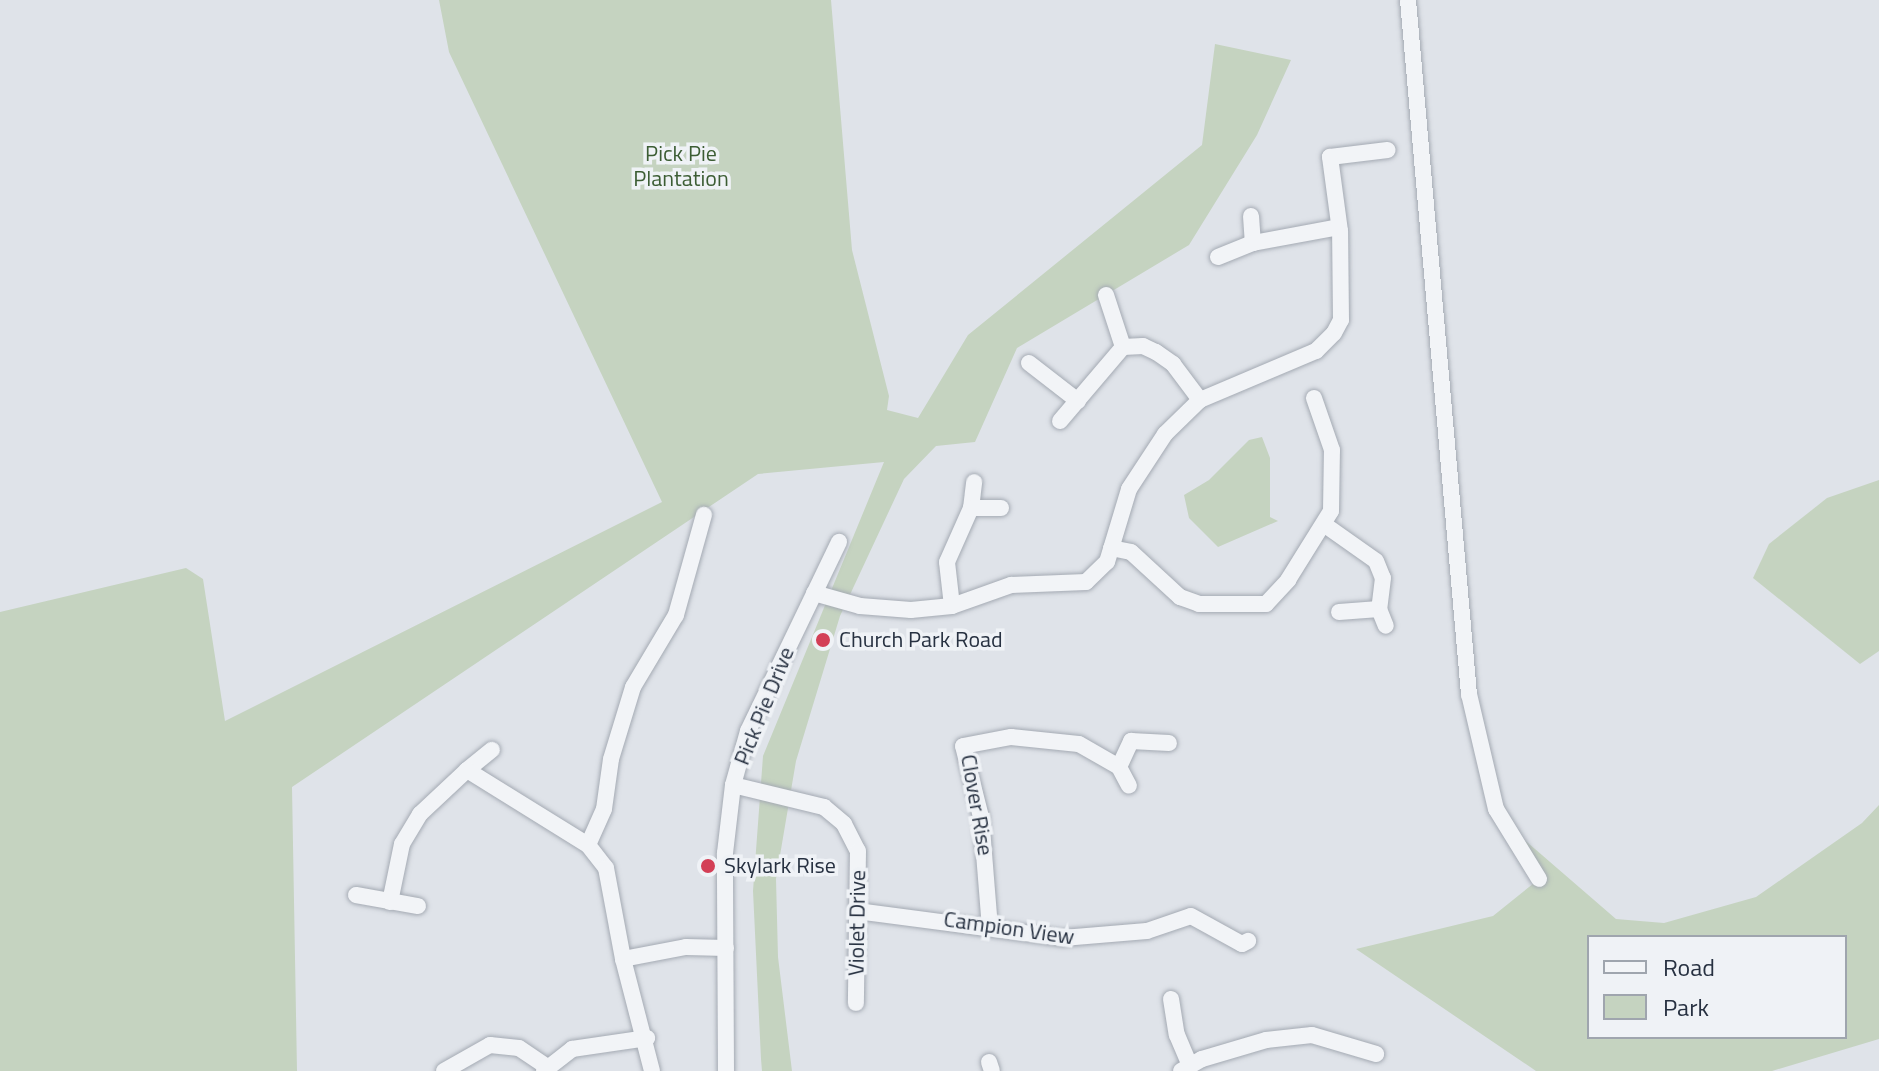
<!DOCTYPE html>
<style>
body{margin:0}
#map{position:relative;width:1879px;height:1071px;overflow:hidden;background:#dfe3e9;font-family:"Titillium Web",sans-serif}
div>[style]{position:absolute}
.green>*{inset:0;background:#c5d3c0}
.roads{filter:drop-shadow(0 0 2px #a4aab3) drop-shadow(0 0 2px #a4aab3)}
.minor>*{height:16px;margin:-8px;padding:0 8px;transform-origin:8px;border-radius:8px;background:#f2f4f7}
.dots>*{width:22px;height:22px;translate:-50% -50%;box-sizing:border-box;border:4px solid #eff2f6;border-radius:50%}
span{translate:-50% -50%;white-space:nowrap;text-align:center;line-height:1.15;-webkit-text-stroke:7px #eff2f6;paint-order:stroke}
.park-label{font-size:22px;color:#3c5d34}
.poi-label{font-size:22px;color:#273141}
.left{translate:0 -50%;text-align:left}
.street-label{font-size:22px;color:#273141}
.legend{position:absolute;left:1587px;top:935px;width:260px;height:104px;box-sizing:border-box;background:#eff2f6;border:2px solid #9fa5ae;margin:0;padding:10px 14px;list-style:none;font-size:24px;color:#273141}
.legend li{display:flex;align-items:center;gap:16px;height:40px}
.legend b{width:40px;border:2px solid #9fa5ae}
</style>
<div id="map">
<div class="green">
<i style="clip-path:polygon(439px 0,831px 0,852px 250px,889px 396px,887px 410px,918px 418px,968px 335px,1202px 145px,1215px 44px,1291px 60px,1257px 135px,1189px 245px,1017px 348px,975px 442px,936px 446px,904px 479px,840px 616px,796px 761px,776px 879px,778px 957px,792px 1071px,762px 1071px,761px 1059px,753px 891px,763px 756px,884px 462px,758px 474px,292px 787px,297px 1071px,0 1071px,0 612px,186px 568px,203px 579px,225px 721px,662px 502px,449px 52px)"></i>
<i style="clip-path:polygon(1262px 437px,1270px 458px,1270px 517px,1278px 521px,1218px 547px,1189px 518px,1184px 495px,1209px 480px,1249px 440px)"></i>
<i style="clip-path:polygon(1879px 480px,1879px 651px,1860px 664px,1753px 578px,1769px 544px,1827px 498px)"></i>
<i style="clip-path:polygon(evenodd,1879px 805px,1879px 1039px,1772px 1071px,1536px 1071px,1356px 949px,1493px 916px,1539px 879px,1521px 837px,1616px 919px,1664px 923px,1756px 897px,1862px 823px,1879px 805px,1589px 937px,1845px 937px,1845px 1037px,1589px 1037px,1589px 937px)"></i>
</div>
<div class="roads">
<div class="minor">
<i style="left:1408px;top:0;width:697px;rotate:84.98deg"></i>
<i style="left:1469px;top:694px;width:118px;rotate:76.8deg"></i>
<i style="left:1496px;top:809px;width:82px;rotate:58.4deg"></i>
<i style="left:1251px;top:216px;width:27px;rotate:86deg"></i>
<i style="left:1218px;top:257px;width:38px;rotate:-22deg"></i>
<i style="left:1253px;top:243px;width:87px;rotate:-10.5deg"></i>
<i style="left:1106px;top:295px;width:55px;rotate:71.9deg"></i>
<i style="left:1029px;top:363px;width:62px;rotate:37.8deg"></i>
<i style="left:1060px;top:421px;width:97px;rotate:-49.6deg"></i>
<i style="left:1123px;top:347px;width:20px;rotate:-3deg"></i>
<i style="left:1143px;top:346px;width:14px;rotate:25deg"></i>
<i style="left:1156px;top:352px;width:21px;rotate:35deg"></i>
<i style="left:1173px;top:364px;width:45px;rotate:53.1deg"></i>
<i style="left:971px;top:508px;width:26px;rotate:-83deg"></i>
<i style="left:1325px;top:525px;width:62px;rotate:35.2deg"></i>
<i style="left:1376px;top:561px;width:18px;rotate:68deg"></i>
<i style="left:1383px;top:578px;width:31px;rotate:97deg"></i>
<i style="left:1379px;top:609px;width:18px;rotate:68deg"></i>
<i style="left:1111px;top:548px;width:20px;rotate:11deg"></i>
<i style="left:1131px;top:552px;width:67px;rotate:42.6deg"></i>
<i style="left:1180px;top:597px;width:20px;rotate:20deg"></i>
<i style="left:1199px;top:604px;width:67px"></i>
<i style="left:1266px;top:604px;width:33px;rotate:-47deg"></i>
<i style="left:1288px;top:580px;width:81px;rotate:-58.1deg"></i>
<i style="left:1331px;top:511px;width:61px;rotate:-89.1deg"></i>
<i style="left:1332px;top:450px;width:55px;rotate:-109.1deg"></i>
<i style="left:814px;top:593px;width:48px;rotate:15.8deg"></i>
<i style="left:860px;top:606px;width:51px;rotate:4.5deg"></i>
<i style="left:911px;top:610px;width:41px;rotate:-5.6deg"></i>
<i style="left:952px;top:606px;width:63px;rotate:-19.6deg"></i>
<i style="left:1011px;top:585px;width:75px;rotate:-2.3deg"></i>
<i style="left:1086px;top:582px;width:29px;rotate:-44deg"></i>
<i style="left:1107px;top:562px;width:76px;rotate:-73.2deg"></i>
<i style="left:1129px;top:489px;width:66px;rotate:-56.8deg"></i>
<i style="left:1165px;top:434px;width:49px;rotate:-44.2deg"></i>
<i style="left:1200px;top:400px;width:126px;rotate:-22.9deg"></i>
<i style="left:1316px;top:351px;width:25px;rotate:-45deg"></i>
<i style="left:1334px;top:333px;width:15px;rotate:-62deg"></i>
<i style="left:1341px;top:320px;width:89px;rotate:-90.6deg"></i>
<i style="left:1340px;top:231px;width:75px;rotate:-97.7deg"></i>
<i style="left:1330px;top:157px;width:58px;rotate:-6.9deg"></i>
<i style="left:952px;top:606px;width:44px;rotate:-96.5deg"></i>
<i style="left:947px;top:562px;width:59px;rotate:-66deg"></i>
<i style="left:971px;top:508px;width:30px"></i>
<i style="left:1339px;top:612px;width:40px;rotate:-4.3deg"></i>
<i style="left:1119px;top:767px;width:29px;rotate:-65deg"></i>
<i style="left:1131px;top:741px;width:38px;rotate:3deg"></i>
<i style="left:467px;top:770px;width:32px;rotate:-39deg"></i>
<i style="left:733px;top:785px;width:94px;rotate:13.6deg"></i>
<i style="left:824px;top:807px;width:26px;rotate:40deg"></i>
<i style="left:844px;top:824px;width:30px;rotate:63deg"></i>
<i style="left:858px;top:851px;width:152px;rotate:90.8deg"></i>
<i style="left:588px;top:845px;width:39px;rotate:-66deg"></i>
<i style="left:604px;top:809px;width:50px;rotate:-82deg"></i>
<i style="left:611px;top:759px;width:75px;rotate:-73deg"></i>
<i style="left:633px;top:687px;width:84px;rotate:-59.2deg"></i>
<i style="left:676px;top:615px;width:104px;rotate:-74.4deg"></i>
<i style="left:356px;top:895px;width:63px;rotate:10.1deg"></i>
<i style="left:390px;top:902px;width:59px;rotate:-78.3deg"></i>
<i style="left:402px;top:844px;width:35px;rotate:-59deg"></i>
<i style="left:420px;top:814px;width:64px;rotate:-43.1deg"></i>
<i style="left:467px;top:770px;width:142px;rotate:31.8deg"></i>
<i style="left:588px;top:845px;width:29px;rotate:52deg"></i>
<i style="left:606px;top:868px;width:93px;rotate:79.4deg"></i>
<i style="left:857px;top:911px;width:208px;rotate:7.5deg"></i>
<i style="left:1063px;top:938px;width:84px;rotate:-4.8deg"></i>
<i style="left:1147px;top:931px;width:46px;rotate:-18.8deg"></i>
<i style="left:1191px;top:916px;width:58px;rotate:28.8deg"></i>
<i style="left:1242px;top:944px;width:7px;rotate:-27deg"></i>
<i style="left:990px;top:928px;width:111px;rotate:-94.6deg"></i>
<i style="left:981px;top:817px;width:73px;rotate:-104.2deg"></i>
<i style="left:963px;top:746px;width:49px;rotate:-10.6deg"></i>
<i style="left:1011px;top:737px;width:68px;rotate:5.9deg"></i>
<i style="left:1079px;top:744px;width:46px;rotate:29.9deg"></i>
<i style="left:1119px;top:767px;width:21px;rotate:62deg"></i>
<i style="left:1171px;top:999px;width:36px;rotate:81deg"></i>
<i style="left:1177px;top:1035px;width:33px;rotate:67deg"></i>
<i style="left:989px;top:1062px;width:9px;rotate:72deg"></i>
<i style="left:444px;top:1071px;width:53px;rotate:-29.5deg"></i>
<i style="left:490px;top:1045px;width:29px;rotate:6deg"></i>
<i style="left:519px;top:1048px;width:32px;rotate:34deg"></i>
<i style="left:544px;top:1071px;width:36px;rotate:-38deg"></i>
<i style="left:572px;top:1049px;width:76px;rotate:-8.3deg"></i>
<i style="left:652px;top:1071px;width:116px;rotate:-104.5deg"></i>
<i style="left:623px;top:959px;width:64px;rotate:-10.8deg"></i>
<i style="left:686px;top:947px;width:40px;rotate:1.4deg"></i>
<i style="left:726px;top:1071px;width:218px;rotate:-90.3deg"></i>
<i style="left:725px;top:853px;width:68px;rotate:-83.3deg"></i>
<i style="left:733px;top:785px;width:56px;rotate:-74.5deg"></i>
<i style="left:748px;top:731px;width:210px;rotate:-64.3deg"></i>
<i style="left:1181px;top:1071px;width:24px;rotate:-30deg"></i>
<i style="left:1202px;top:1059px;width:67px;rotate:-16.5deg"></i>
<i style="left:1266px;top:1040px;width:46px;rotate:-6.2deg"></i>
<i style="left:1312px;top:1035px;width:67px;rotate:16.5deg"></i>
</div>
</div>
<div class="dots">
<i style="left:823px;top:640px;background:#d33f56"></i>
<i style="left:708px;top:866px;background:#d33f56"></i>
</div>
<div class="park-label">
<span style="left:681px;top:166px">Pick Pie<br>Plantation</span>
</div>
<div class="poi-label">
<span class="left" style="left:839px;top:640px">Church Park Road</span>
<span class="left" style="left:724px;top:866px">Skylark Rise</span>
</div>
<div class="street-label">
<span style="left:764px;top:706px;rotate:-68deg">Pick Pie Drive</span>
<span style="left:977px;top:805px;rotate:80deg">Clover Rise</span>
<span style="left:857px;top:923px;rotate:-89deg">Violet Drive</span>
<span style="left:1009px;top:928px;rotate:8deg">Campion View</span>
</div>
<ul class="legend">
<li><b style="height:10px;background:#f2f4f7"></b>Road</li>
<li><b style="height:22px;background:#c5d3c0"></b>Park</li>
</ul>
</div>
